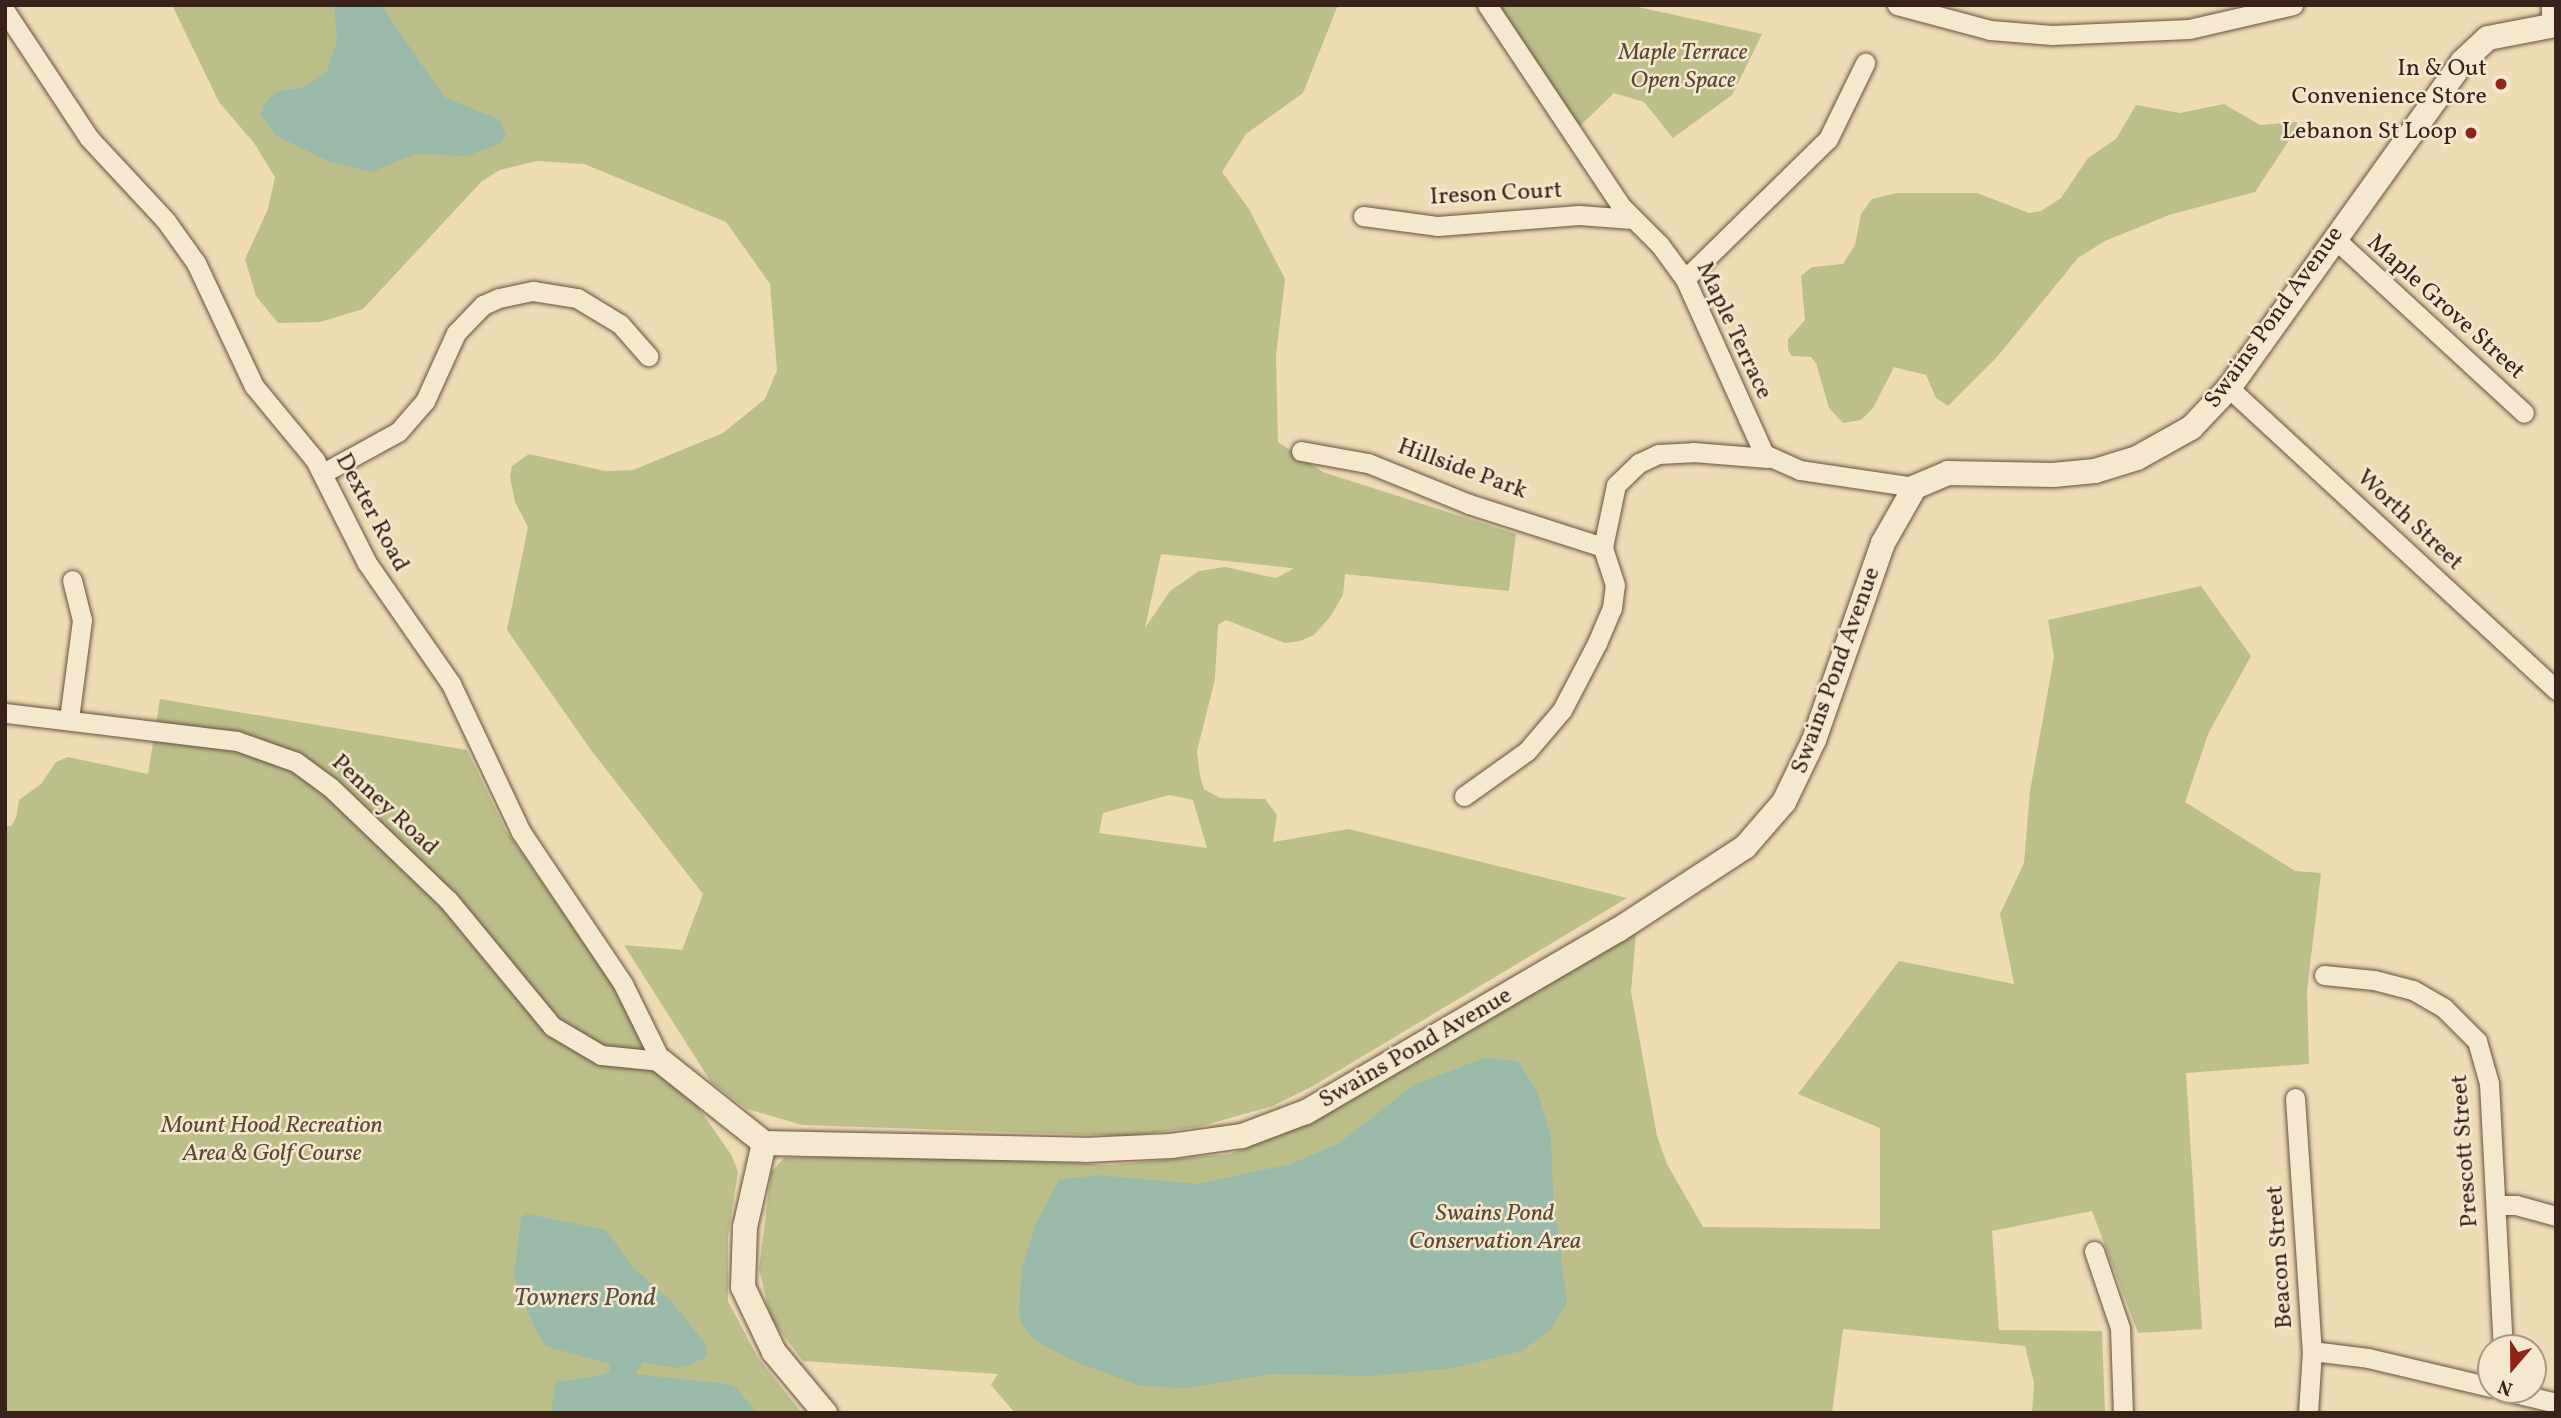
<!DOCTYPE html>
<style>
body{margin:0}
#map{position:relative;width:2561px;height:1418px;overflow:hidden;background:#efdbb4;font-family:Vollkorn,serif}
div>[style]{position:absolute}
.green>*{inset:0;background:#bdbf8a}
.water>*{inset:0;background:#9abbaa}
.roads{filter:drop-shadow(0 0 2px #675040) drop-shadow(0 0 2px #675040)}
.minor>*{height:19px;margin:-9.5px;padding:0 9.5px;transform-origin:9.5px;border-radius:9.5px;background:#f5e8ce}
.tertiary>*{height:24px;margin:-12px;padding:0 12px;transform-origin:12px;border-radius:12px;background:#f5e8ce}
.secondary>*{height:28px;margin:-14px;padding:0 14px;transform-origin:14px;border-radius:14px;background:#f5e8ce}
.dots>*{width:19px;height:19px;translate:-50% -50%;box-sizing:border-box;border:4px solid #f5e8ce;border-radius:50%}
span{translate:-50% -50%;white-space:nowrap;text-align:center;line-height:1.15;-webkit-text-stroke:5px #f5e8ce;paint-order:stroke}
.park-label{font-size:24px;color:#5b4835;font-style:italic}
.poi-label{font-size:24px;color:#3a2119}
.right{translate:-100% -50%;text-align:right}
.street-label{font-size:24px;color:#3a2119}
.water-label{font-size:26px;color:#574f44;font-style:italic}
.frame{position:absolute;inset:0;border:7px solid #3a2119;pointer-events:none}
.north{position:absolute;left:2477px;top:1334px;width:70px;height:70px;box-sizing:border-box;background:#f5e8ce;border:2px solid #aa9886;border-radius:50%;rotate:200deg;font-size:19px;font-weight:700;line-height:28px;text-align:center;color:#3a2119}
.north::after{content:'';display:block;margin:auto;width:24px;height:32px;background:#8f2418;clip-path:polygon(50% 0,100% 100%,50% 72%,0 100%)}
</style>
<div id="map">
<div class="green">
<i style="clip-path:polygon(evenodd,172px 5px,1338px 5px,1303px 93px,1246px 134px,1222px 172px,1249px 209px,1285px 279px,1276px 356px,1278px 442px,1323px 472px,1516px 534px,1509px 591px,1345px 574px,1343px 595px,1330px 617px,1314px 635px,1300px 641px,1285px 643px,1226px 620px,1218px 625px,1215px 679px,1197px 751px,1200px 776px,1204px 789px,1220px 798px,1265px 799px,1277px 815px,1273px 842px,1349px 829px,1627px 898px,1313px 1086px,1273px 1106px,1198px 1127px,1128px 1136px,802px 1125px,747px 1109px,711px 1082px,624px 945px,682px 950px,703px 894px,591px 750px,507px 630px,528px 527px,515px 502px,510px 477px,512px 466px,529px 454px,605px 471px,633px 470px,723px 433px,765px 399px,777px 370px,770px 284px,726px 222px,584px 164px,537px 161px,500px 170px,482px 181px,363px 309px,320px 322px,278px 323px,256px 296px,245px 259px,268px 209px,275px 177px,254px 143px,219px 102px,172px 5px,1161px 554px,1292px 568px,1293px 569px,1276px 578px,1225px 567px,1199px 571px,1170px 591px,1145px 628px,1161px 554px,172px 5px,1169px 795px,1193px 800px,1207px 848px,1099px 833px,1103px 813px,1169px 795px)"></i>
<i style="clip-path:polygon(1498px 5px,1629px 5px,1762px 34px,1732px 95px,1673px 138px,1644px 102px,1614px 93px,1580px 126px,1519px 45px)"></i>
<i style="clip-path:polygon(2224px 104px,2260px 125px,2297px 122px,2296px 130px,2255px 192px,2169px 215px,2105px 241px,2078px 258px,1997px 357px,1948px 406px,1936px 398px,1926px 375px,1894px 367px,1873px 408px,1861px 420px,1843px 423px,1829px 408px,1816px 363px,1811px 357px,1792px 356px,1788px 350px,1788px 339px,1805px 320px,1801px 276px,1812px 267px,1843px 264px,1855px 245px,1861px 214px,1872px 199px,1897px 193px,1977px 193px,2029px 213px,2041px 211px,2061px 198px,2088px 158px,2116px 139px,2136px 105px,2180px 113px)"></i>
<i style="clip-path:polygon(2201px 586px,2251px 656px,2209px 732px,2185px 802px,2295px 871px,2321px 873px,2307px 991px,2309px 1064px,2186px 1073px,2202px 1329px,2138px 1333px,2092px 1211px,1992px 1231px,1999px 1330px,2102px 1331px,2105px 1413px,2032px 1413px,2034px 1383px,2025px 1346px,1843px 1329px,1832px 1413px,1015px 1413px,991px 1385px,998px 1374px,803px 1361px,771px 1319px,759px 1269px,771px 1172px,784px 1158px,891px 1155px,1110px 1165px,1230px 1154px,1312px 1122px,1636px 933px,1631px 992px,1657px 1136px,1667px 1164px,1703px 1227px,1880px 1229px,1880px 1128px,1798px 1094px,1899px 961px,2014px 984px,2000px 914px,2024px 863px,2030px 791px,2054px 657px,2048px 620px)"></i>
<i style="clip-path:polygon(160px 699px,467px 750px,505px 829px,732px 1156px,738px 1172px,728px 1237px,728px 1301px,758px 1358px,802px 1413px,5px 1413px,5px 826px,11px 826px,16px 818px,19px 800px,41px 784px,56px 762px,68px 757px,148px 774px)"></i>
</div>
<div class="water">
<i style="clip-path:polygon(334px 5px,381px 5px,444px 97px,500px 120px,506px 136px,500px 144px,467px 156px,415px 154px,372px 172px,330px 162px,276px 136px,261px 115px,266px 102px,276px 92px,304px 87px,327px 71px,337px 40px)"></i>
<i style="clip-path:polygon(1484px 1058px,1518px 1061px,1536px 1089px,1551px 1135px,1553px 1192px,1567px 1304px,1550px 1330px,1522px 1351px,1455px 1368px,1373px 1376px,1273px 1374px,1185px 1388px,1140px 1386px,1071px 1360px,1035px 1340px,1022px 1325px,1019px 1310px,1022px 1268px,1035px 1226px,1059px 1180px,1097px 1175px,1198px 1184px,1291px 1164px,1338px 1144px,1414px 1085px)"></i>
<i style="clip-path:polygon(527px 1214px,606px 1230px,633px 1267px,672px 1302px,707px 1346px,706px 1357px,692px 1364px,678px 1368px,643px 1362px,635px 1374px,726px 1384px,736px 1387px,757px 1413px,551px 1413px,556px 1382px,602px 1375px,610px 1372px,609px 1364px,545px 1346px,535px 1329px,514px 1277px,521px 1217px)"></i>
</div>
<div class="roads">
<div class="minor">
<i style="left:1487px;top:5px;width:242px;rotate:56.3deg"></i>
<i style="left:1621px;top:206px;width:55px;rotate:45deg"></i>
<i style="left:1660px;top:245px;width:42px;rotate:53.7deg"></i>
<i style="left:1685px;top:279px;width:192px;rotate:65.7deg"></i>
<i style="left:1764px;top:454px;width:39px;rotate:24deg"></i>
<i style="left:1800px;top:470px;width:116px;rotate:8.4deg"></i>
<i style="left:1897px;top:5px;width:96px;rotate:15deg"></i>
<i style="left:1990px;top:30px;width:62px;rotate:4.6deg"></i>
<i style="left:2052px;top:35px;width:137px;rotate:-2.5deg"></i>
<i style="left:2189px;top:29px;width:107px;rotate:-13deg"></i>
<i style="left:5px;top:11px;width:152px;rotate:56.5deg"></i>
<i style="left:89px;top:138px;width:113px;rotate:47.1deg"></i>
<i style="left:166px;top:221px;width:52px;rotate:54.5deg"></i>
<i style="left:196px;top:263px;width:136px;rotate:64.8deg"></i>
<i style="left:254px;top:386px;width:96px;rotate:50.5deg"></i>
<i style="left:315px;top:460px;width:115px;rotate:63.2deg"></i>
<i style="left:367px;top:563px;width:147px;rotate:55.2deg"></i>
<i style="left:451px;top:684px;width:164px;rotate:64.7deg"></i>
<i style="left:521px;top:832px;width:183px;rotate:56.1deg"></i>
<i style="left:623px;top:984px;width:86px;rotate:63.7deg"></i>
<i style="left:661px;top:1061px;width:60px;rotate:-174.3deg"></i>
<i style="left:601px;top:1055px;width:57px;rotate:-149.4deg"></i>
<i style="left:552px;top:1026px;width:163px;rotate:-129.5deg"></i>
<i style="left:448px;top:900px;width:163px;rotate:-136.2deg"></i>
<i style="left:330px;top:787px;width:42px;rotate:-143.7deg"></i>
<i style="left:296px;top:762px;width:63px;rotate:-160.4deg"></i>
<i style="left:237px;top:741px;width:234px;rotate:-173.1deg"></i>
<i style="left:1363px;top:216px;width:76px;rotate:7.6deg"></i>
<i style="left:1438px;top:226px;width:141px;rotate:-4.5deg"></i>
<i style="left:1579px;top:215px;width:53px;rotate:4.3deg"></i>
<i style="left:2334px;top:238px;width:258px;rotate:42.6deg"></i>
<i style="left:1685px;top:279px;width:200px;rotate:-44.4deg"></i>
<i style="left:1828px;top:139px;width:85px;rotate:-64deg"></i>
<i style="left:2229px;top:388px;width:445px;rotate:42.7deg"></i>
<i style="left:1301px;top:451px;width:68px;rotate:10.2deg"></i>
<i style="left:1368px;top:463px;width:109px;rotate:22.1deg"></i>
<i style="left:1469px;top:504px;width:141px;rotate:17.8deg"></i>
<i style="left:323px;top:473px;width:85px;rotate:-28.7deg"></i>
<i style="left:398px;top:432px;width:41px;rotate:-48.9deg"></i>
<i style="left:425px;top:401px;width:75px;rotate:-65.5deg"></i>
<i style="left:456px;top:333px;width:39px;rotate:-46deg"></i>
<i style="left:483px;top:305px;width:17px;rotate:-24deg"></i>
<i style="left:499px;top:298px;width:35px;rotate:-12deg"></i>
<i style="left:533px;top:291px;width:45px;rotate:9deg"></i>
<i style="left:577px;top:298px;width:50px;rotate:31.2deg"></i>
<i style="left:620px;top:324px;width:43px;rotate:48.8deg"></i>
<i style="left:69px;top:719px;width:100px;rotate:-82.5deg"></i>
<i style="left:82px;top:620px;width:41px;rotate:-104deg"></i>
<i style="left:1464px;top:796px;width:77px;rotate:-35.5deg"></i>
<i style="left:1527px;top:751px;width:54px;rotate:-49.5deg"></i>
<i style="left:1562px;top:710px;width:76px;rotate:-62.4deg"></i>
<i style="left:1597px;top:643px;width:38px;rotate:-67deg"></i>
<i style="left:1612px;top:608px;width:23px;rotate:-83deg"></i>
<i style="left:1615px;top:585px;width:40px;rotate:-108deg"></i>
<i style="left:1603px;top:547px;width:63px;rotate:-78.2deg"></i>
<i style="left:1616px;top:485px;width:32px;rotate:-44deg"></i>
<i style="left:1639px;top:463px;width:21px;rotate:-25deg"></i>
<i style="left:1658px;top:454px;width:35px;rotate:-3deg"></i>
<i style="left:1693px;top:452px;width:75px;rotate:4.6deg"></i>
<i style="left:2324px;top:975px;width:50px;rotate:5.7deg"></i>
<i style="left:2374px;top:980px;width:40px;rotate:14.4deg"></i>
<i style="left:2413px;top:990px;width:36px;rotate:30deg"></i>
<i style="left:2444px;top:1008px;width:47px;rotate:45deg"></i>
<i style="left:2477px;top:1041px;width:44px;rotate:74.1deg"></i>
<i style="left:2489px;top:1083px;width:265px;rotate:87deg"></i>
<i style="left:2295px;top:1098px;width:254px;rotate:86.2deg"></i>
<i style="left:2312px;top:1351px;width:62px;rotate:93.7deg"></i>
<i style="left:2496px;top:1205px;width:20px"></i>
<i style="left:2516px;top:1205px;width:41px;rotate:15.4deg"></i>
<i style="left:2094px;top:1251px;width:81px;rotate:71.3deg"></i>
<i style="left:2120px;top:1328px;width:85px;rotate:88deg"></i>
<i style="left:2312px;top:1351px;width:56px;rotate:7.1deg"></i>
<i style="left:2368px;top:1358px;width:126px;rotate:13.3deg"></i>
<i style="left:2502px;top:1390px;width:56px;rotate:13.5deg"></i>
</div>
<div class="tertiary">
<i style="left:661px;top:1061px;width:132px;rotate:38.5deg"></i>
<i style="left:764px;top:1143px;width:86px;rotate:102.7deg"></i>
<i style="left:745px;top:1227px;width:60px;rotate:91.9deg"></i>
<i style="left:743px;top:1287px;width:72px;rotate:64.5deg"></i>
<i style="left:774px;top:1352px;width:80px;rotate:50.1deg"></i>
<i style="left:764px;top:1143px;width:321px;rotate:1.2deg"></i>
<i style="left:1085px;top:1150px;width:86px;rotate:-2.7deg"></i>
<i style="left:1171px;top:1146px;width:72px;rotate:-8deg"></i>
<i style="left:1242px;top:1136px;width:68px;rotate:-20.6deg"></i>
<i style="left:1306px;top:1112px;width:361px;rotate:-30.3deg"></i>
<i style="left:1618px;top:930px;width:152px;rotate:-33.2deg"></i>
<i style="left:1745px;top:847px;width:60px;rotate:-49.1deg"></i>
<i style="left:1784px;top:802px;width:69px;rotate:-64.2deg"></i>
<i style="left:1814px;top:740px;width:209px;rotate:-70.7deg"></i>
<i style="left:1883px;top:543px;width:64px;rotate:-60.3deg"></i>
<i style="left:1915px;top:487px;width:36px;rotate:-23deg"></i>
<i style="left:1948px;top:473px;width:105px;rotate:1.1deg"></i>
<i style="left:2053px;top:475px;width:42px;rotate:-5.4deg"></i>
<i style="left:2095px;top:471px;width:44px;rotate:-17.2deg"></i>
<i style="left:2137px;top:458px;width:62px;rotate:-29.1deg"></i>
<i style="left:2191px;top:428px;width:55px;rotate:-46.5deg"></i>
<i style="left:2229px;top:388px;width:401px;rotate:-54.4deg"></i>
<i style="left:2462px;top:62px;width:35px;rotate:-43deg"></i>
<i style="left:2488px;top:38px;width:69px;rotate:-10.8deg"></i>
</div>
<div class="secondary">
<i style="left:2556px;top:7px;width:6px;rotate:90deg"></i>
</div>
</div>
<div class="dots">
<i style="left:2501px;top:84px;background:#8f2418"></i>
<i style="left:2471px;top:133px;background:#8f2418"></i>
</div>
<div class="park-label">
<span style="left:1683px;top:68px">Maple Terrace<br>Open Space</span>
<span style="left:272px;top:1141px">Mount Hood Recreation<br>Area &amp; Golf Course</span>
<span style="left:1495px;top:1229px">Swains Pond<br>Conservation Area</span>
</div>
<div class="poi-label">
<span class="right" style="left:2487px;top:84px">In &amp; Out<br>Convenience Store</span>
<span class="right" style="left:2457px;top:133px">Lebanon St Loop</span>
</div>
<div class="street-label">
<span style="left:1496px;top:195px;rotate:-3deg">Ireson Court</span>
<span style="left:2445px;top:308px;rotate:42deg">Maple Grove Street</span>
<span style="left:2275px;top:318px;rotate:-54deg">Swains Pond Avenue</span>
<span style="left:1733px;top:331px;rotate:65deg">Maple Terrace</span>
<span style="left:1462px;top:470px;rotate:20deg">Hillside Park</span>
<span style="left:371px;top:513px;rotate:62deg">Dexter Road</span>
<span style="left:2409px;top:521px;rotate:43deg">Worth Street</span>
<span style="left:1837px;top:671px;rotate:-70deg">Swains Pond Avenue</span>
<span style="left:384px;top:806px;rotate:43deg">Penney Road</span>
<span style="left:1416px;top:1049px;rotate:-30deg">Swains Pond Avenue</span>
<span style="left:2466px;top:1151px;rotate:-94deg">Prescott Street</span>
<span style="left:2281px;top:1257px;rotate:-94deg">Beacon Street</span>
</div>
<div class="water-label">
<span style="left:585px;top:1299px">Towners Pond</span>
</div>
<div class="frame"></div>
<div class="north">N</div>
</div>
